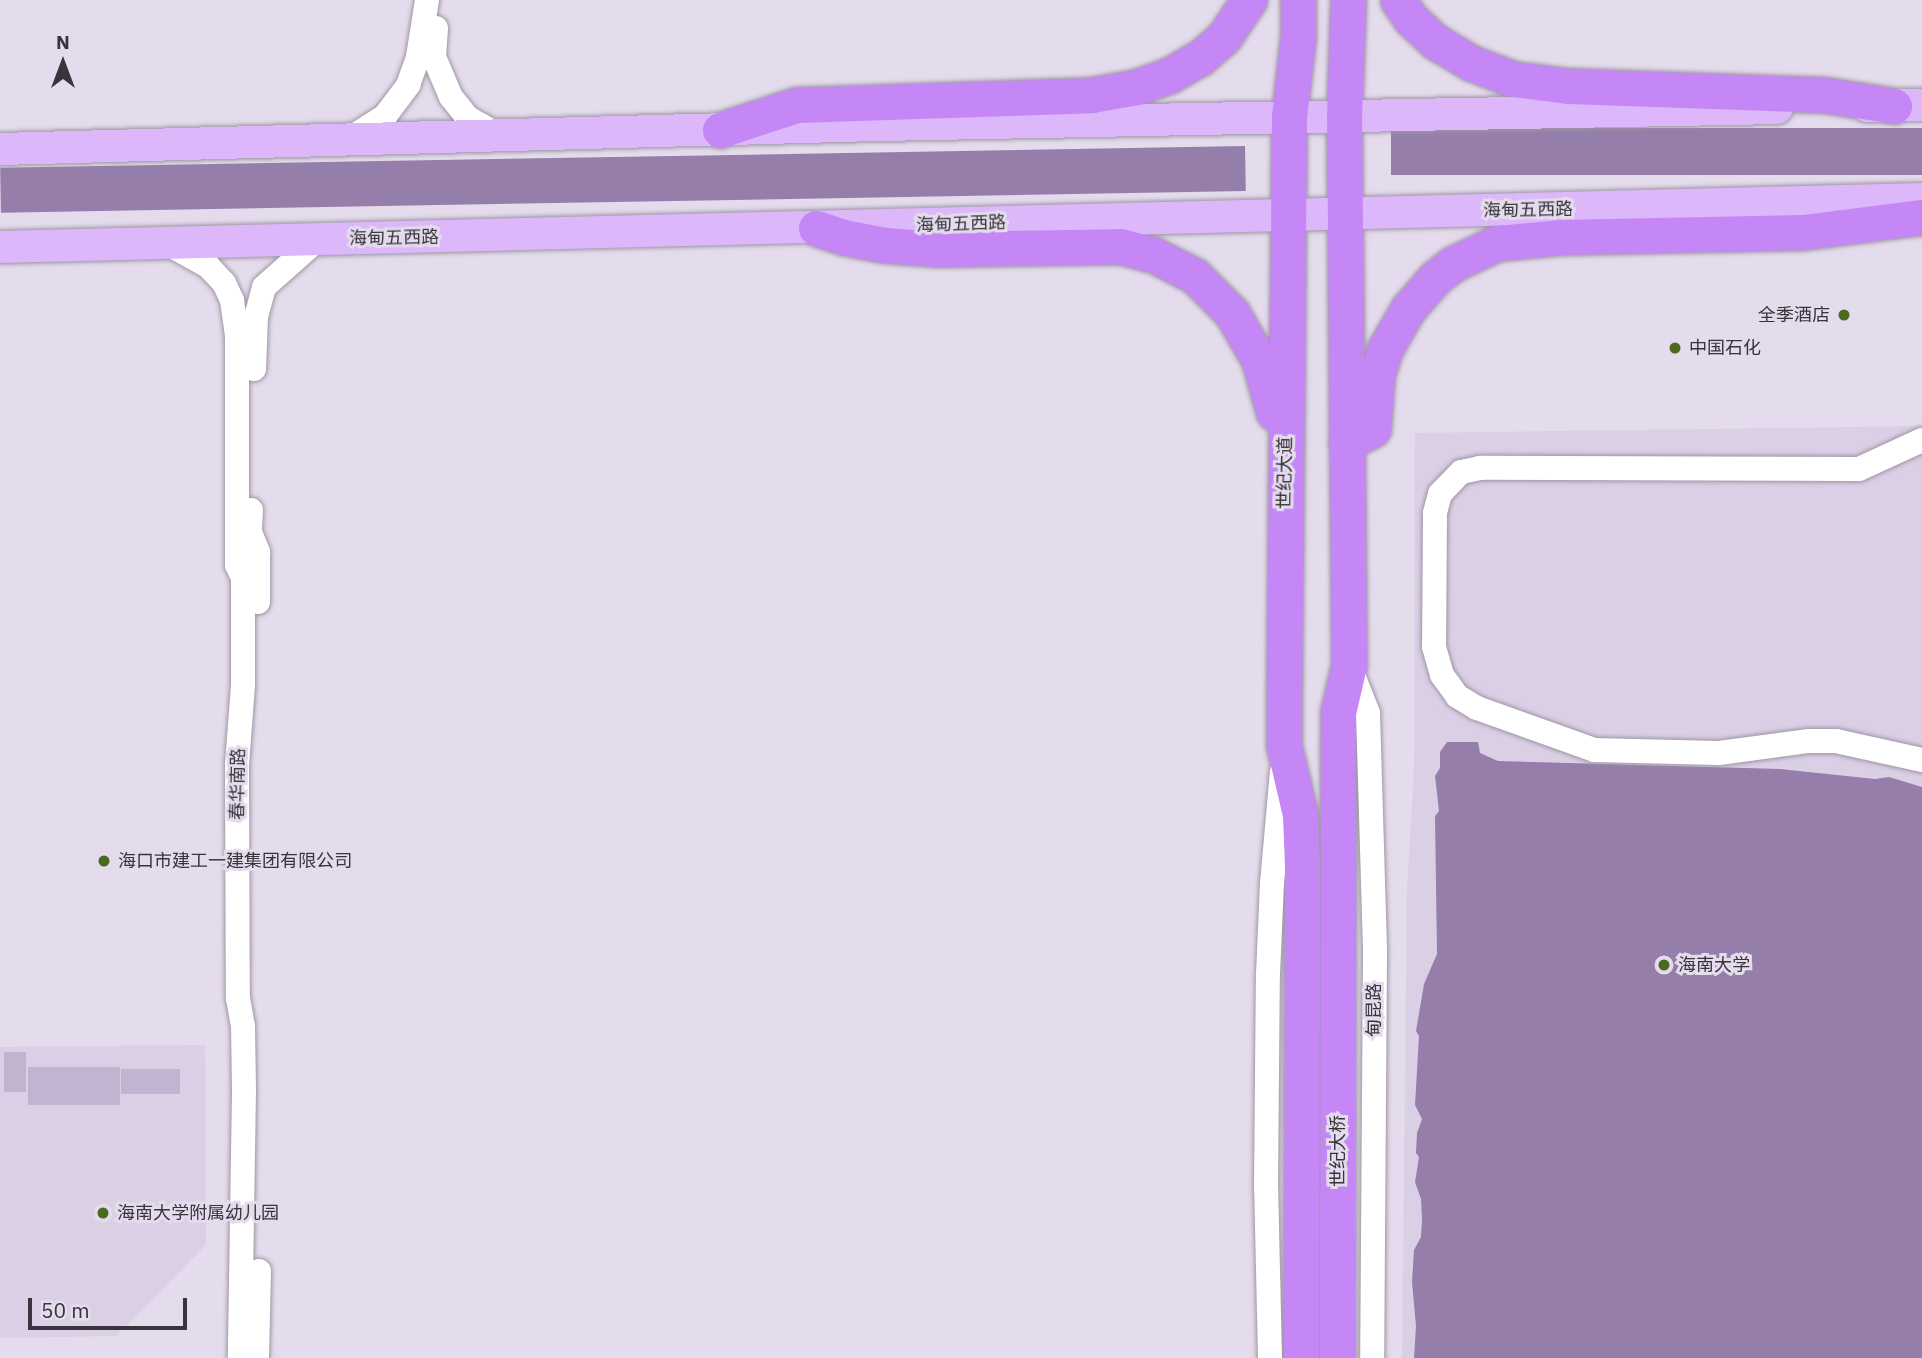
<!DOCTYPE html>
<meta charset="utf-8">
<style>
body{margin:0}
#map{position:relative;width:1922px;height:1358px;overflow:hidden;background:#e4dbec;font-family:"IBM Plex Sans","Noto Sans SC",sans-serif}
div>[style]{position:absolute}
.built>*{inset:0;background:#dbcfe6}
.green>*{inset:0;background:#c2b4d0;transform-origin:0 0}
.water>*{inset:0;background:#957ea9;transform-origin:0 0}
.roads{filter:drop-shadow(0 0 2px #9e96a5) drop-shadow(0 0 2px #9e96a5)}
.minor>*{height:24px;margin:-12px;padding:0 12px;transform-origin:12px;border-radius:12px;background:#fff}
.major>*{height:32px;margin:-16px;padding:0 16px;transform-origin:16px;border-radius:16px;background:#dcb7f9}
.highway>*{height:35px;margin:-17.5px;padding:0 17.5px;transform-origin:17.5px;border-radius:17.5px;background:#c587f5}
.dots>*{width:19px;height:19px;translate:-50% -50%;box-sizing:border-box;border:4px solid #e4dbec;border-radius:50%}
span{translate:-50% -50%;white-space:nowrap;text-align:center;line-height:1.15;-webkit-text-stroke:6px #e4dbec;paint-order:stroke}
.street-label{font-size:18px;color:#37343b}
.poi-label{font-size:18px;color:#37343b}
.right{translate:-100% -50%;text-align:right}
.left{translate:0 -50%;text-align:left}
.north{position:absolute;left:28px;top:28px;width:70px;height:70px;-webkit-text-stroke:5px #e4dbec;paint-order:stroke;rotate:0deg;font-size:19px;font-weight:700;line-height:28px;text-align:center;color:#37343b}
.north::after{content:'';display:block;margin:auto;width:24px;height:32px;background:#37343b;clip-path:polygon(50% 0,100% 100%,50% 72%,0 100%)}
.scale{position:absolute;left:28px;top:1298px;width:159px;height:32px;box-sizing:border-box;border:4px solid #37343b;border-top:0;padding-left:9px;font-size:21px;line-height:24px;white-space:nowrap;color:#37343b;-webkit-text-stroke:5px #e4dbec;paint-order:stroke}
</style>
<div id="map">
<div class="built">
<i style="clip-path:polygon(1922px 426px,1922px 1358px,1402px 1358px,1407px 890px,1414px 768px,1415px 433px)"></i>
<i style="clip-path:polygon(205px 1045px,206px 1245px,116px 1336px,0 1338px,0 1047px)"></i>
</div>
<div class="green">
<i style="left:4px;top:1052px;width:22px;height:40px"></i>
<i style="left:28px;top:1067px;width:92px;height:38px"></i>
<i style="left:121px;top:1069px;width:59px;height:25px"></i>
</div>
<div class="water">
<i style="left:1922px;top:128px;width:47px;height:531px;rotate:90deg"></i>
<i style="left:1245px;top:146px;width:45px;height:1245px;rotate:89deg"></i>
<i style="clip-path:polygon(1447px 742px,1478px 742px,1480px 753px,1498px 761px,1780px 769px,1875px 779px,1889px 777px,1922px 787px,1922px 1358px,1414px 1358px,1416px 1326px,1412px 1282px,1414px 1250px,1421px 1237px,1422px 1219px,1421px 1199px,1415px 1182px,1419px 1157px,1416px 1153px,1417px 1133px,1422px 1119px,1415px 1105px,1419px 1036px,1416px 1031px,1424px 984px,1437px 954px,1435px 816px,1439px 811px,1435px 776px,1440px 768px,1440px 752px)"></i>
</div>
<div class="roads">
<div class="minor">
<i style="left:436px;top:28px;width:29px;rotate:94deg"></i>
<i style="left:434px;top:57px;width:43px;rotate:67deg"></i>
<i style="left:451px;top:97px;width:27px;rotate:51deg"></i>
<i style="left:468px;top:118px;width:35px;rotate:29deg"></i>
<i style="left:349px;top:139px;width:43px;rotate:-32.6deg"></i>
<i style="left:385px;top:116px;width:39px;rotate:-53deg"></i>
<i style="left:408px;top:85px;width:30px;rotate:-70deg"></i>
<i style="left:418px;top:57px;width:58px;rotate:-81deg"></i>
<i style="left:168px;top:244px;width:46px;rotate:28.8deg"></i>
<i style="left:208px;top:266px;width:23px;rotate:47deg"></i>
<i style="left:224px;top:283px;width:19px;rotate:65deg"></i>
<i style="left:232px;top:300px;width:35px;rotate:82deg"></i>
<i style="left:237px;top:335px;width:230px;rotate:90deg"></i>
<i style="left:237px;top:565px;width:14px;rotate:65deg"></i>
<i style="left:243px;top:578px;width:107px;rotate:90deg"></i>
<i style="left:243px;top:685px;width:80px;rotate:94.3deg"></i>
<i style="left:237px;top:765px;width:233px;rotate:89.8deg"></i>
<i style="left:238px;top:998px;width:28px;rotate:80deg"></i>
<i style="left:243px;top:1026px;width:64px;rotate:89.1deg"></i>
<i style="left:244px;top:1090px;width:268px;rotate:90.9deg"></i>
<i style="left:254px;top:369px;width:52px;rotate:-87.8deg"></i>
<i style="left:256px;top:317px;width:31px;rotate:-75deg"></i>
<i style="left:264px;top:287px;width:72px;rotate:-41.6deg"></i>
<i style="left:1922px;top:440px;width:69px;rotate:155.3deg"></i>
<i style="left:1859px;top:469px;width:379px;rotate:-179.8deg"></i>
<i style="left:1480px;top:468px;width:19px;rotate:168deg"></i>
<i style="left:1461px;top:472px;width:30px;rotate:134deg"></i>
<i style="left:1440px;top:494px;width:20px;rotate:105deg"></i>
<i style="left:1435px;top:513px;width:134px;rotate:90.4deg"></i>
<i style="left:1434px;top:647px;width:29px;rotate:74deg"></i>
<i style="left:1442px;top:675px;width:26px;rotate:54deg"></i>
<i style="left:1457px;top:696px;width:23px;rotate:31deg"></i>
<i style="left:1477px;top:708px;width:124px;rotate:19.7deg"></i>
<i style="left:1594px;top:750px;width:125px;rotate:1.4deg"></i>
<i style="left:1719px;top:753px;width:91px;rotate:-7.6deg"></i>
<i style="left:1809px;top:741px;width:27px"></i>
<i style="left:1836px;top:741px;width:88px;rotate:12.5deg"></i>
<i style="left:251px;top:510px;width:22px;rotate:93deg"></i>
<i style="left:250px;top:532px;width:22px;rotate:68deg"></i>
<i style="left:258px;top:552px;width:50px;rotate:90deg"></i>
<i style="left:1349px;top:665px;width:52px;rotate:68.4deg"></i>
<i style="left:1368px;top:713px;width:241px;rotate:88.3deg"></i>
<i style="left:1375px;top:954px;width:404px;rotate:90.4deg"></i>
<i style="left:257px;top:1358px;width:87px;rotate:-88.7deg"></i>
<i style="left:1270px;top:1358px;width:170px;rotate:-91.3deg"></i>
<i style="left:1266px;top:1188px;width:214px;rotate:-89.5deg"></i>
<i style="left:1268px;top:974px;width:91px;rotate:-87.5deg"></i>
<i style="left:1272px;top:883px;width:112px;rotate:-84.9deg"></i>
</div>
<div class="major">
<i style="left:1867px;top:106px;width:55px;rotate:-1deg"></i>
<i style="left:0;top:149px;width:878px;rotate:-1.57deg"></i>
<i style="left:878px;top:125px;width:899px;rotate:-1.08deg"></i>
<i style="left:0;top:247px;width:1923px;rotate:-1.43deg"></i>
</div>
<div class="highway">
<i style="left:1298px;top:0;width:37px;rotate:90deg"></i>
<i style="left:1298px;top:37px;width:81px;rotate:96.4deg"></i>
<i style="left:1289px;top:117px;width:579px;rotate:90.49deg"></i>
<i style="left:1284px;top:696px;width:50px;rotate:90deg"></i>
<i style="left:1284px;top:746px;width:71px;rotate:76.9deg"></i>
<i style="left:1300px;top:815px;width:50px;rotate:87.7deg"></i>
<i style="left:1302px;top:865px;width:493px;rotate:90.1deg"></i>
<i style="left:1398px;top:0;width:23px;rotate:56deg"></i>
<i style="left:1411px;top:19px;width:34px;rotate:43deg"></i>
<i style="left:1436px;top:42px;width:41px;rotate:31deg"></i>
<i style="left:1471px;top:63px;width:45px;rotate:20.9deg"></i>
<i style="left:1513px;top:79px;width:55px;rotate:7.3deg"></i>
<i style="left:1568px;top:86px;width:257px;rotate:2deg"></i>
<i style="left:1825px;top:95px;width:70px;rotate:9.1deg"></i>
<i style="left:720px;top:130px;width:81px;rotate:-18deg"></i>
<i style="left:797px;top:105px;width:295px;rotate:-1.9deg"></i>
<i style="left:1092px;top:95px;width:46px;rotate:-10.1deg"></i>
<i style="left:1137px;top:87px;width:35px;rotate:-20deg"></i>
<i style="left:1170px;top:75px;width:34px;rotate:-30deg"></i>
<i style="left:1200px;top:58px;width:32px;rotate:-41deg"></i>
<i style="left:1224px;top:37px;width:45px;rotate:-56deg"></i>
<i style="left:816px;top:228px;width:28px;rotate:18deg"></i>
<i style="left:843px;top:237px;width:43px;rotate:10.8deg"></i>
<i style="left:885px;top:245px;width:53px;rotate:4.3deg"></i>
<i style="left:938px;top:249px;width:182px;rotate:-0.9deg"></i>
<i style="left:1120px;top:246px;width:35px;rotate:15deg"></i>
<i style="left:1154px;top:255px;width:46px;rotate:27.1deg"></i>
<i style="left:1195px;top:276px;width:52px;rotate:45deg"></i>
<i style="left:1232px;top:313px;width:54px;rotate:60.1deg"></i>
<i style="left:1259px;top:360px;width:55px;rotate:74.2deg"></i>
<i style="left:1346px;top:443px;width:30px;rotate:-27deg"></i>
<i style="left:1373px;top:429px;width:55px;rotate:-85.8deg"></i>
<i style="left:1377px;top:374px;width:26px;rotate:-72deg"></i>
<i style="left:1385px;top:349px;width:46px;rotate:-60.1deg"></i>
<i style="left:1408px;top:309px;width:41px;rotate:-48.9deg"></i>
<i style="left:1435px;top:278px;width:23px;rotate:-38deg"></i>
<i style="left:1453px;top:264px;width:49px;rotate:-25.5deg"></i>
<i style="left:1497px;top:243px;width:63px;rotate:-5.4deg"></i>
<i style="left:1560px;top:237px;width:243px;rotate:-1.2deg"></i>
<i style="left:1803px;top:232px;width:120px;rotate:-7.2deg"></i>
<i style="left:1337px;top:1358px;width:645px;rotate:-89.91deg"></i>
<i style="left:1338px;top:713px;width:49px;rotate:-77.1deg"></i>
<i style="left:1349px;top:665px;width:548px;rotate:-90.52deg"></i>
<i style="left:1344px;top:117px;width:117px;rotate:-88deg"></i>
</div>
</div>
<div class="dots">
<i style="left:1844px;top:315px;background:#4c6a1e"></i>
<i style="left:1675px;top:348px;background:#4c6a1e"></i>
<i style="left:104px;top:861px;background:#4c6a1e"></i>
<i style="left:1664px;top:965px;background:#4c6a1e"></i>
<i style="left:103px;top:1213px;background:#4c6a1e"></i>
</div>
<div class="street-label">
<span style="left:1528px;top:210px;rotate:-1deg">海甸五西路</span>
<span style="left:961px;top:224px;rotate:-2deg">海甸五西路</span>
<span style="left:394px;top:238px;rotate:-1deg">海甸五西路</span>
<span style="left:1285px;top:473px;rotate:-89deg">世纪大道</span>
<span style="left:238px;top:784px;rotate:-89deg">春华南路</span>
<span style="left:1374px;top:1010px;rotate:-90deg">甸昆路</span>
<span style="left:1338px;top:1151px;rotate:-90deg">世纪大桥</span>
</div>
<div class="poi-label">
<span class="right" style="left:1830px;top:315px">全季酒店</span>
<span class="left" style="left:1689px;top:348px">中国石化</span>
<span class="left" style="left:118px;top:861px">海口市建工一建集团有限公司</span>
<span class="left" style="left:1678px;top:965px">海南大学</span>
<span class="left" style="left:117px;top:1213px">海南大学附属幼儿园</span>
</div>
<div class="north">N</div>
<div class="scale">50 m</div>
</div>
